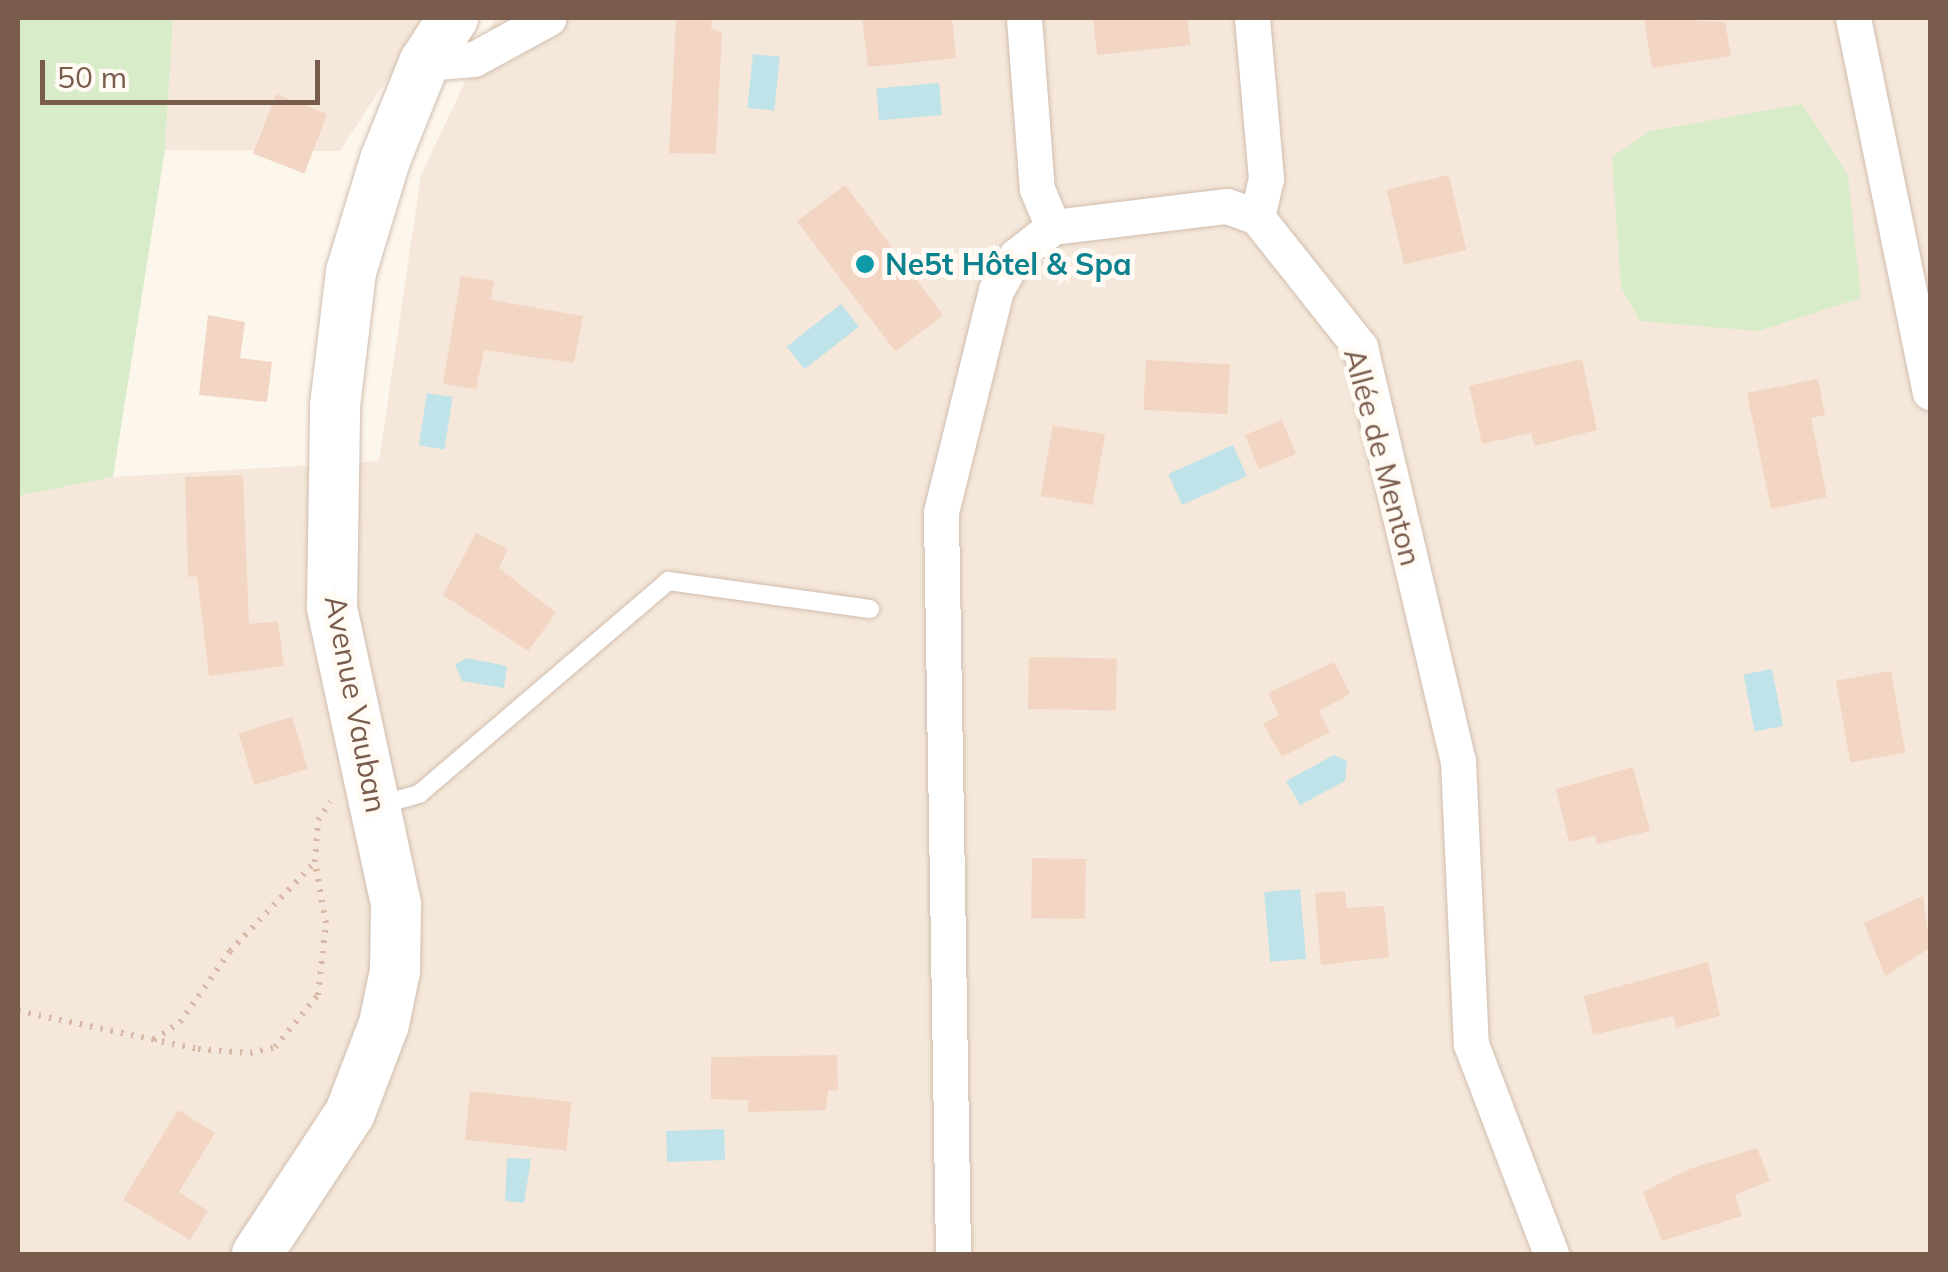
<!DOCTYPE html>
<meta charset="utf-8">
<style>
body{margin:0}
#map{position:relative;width:1948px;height:1272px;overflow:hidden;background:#fdf6ec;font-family:Mulish,sans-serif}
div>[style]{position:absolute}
.residential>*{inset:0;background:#f5e8da}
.green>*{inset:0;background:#d8ecc9}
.water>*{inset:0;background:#bfe3e8;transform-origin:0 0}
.building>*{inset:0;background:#f3d5c3;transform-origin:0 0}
.path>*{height:6px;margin-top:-3px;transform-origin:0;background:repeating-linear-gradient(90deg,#d9b8a5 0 2.5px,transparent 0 10.5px)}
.roads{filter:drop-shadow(0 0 2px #d1beb0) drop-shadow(0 0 2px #d1beb0)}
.lane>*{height:18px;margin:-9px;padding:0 9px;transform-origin:9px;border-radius:9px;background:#fff}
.street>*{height:35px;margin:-17.5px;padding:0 17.5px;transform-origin:17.5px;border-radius:17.5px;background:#fff}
.secondary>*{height:50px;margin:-25px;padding:0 25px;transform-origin:25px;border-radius:25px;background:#fff}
.dots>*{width:28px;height:28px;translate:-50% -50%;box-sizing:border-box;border:5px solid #fffaf3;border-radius:50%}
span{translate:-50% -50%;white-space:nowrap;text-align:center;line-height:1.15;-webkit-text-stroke:10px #fffaf3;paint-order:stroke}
.culture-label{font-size:30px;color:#0d838f;font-weight:700}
.left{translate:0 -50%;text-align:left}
.street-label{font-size:30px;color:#7a5c4d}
.frame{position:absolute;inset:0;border:20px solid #7a5c4d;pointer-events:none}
.scale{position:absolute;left:40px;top:60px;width:280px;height:45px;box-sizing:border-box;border:5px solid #7a5c4d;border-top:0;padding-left:12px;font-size:30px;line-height:35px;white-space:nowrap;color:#7a5c4d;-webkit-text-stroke:8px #fffaf3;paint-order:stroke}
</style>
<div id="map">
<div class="residential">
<i style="clip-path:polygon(173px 18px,427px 18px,340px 151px,165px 150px)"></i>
<i style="clip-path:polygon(495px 18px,1930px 18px,1930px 1254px,18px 1254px,18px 496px,113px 477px,379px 461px,421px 175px)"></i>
</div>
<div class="green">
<i style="clip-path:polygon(18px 18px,173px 18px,165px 150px,113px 477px,18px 496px)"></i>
<i style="clip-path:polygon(1802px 104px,1848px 175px,1861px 298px,1758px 331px,1640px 321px,1621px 287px,1612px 157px,1650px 131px)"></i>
</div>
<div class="water">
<i style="left:753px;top:54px;width:27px;height:54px;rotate:6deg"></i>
<i style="left:939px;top:83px;width:32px;height:63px;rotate:85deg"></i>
<i style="left:841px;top:304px;width:29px;height:69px;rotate:52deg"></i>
<i style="left:427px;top:393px;width:26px;height:53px;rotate:9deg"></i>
<i style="left:1233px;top:445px;width:34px;height:71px;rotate:66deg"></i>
<i style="clip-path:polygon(466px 658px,507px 666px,504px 688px,462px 681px,455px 665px)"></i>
<i style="left:1772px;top:669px;width:58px;height:29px;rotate:79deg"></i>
<i style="clip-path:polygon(1334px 755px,1347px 761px,1345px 781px,1300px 805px,1286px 781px)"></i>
<i style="left:1300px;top:889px;width:70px;height:36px;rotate:85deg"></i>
<i style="left:724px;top:1129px;width:31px;height:58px;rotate:88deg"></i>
<i style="clip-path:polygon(507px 1158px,531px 1159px,524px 1203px,505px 1201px)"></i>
</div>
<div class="building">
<i style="clip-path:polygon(676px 18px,712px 18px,711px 28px,722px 33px,716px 154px,669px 153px)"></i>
<i style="clip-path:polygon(862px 18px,952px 18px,956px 58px,868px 67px)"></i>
<i style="clip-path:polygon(1093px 18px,1187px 18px,1191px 45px,1097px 55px)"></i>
<i style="clip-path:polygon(1644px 18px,1725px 22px,1731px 56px,1652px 68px)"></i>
<i style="left:276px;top:94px;width:55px;height:64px;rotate:21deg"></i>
<i style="left:1449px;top:175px;width:77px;height:64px;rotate:77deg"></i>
<i style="left:845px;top:185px;width:163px;height:60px;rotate:53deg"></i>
<i style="clip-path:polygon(461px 276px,494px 281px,491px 300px,583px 316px,574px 363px,484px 350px,476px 389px,443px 384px)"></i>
<i style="clip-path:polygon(208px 315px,245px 322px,240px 358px,272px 362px,267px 402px,199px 395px)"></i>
<i style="clip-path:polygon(1582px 359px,1597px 430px,1535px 446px,1531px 433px,1482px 444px,1469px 386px)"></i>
<i style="left:1146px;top:360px;width:84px;height:50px;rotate:3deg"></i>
<i style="clip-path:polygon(1818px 379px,1825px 415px,1811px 418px,1827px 497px,1771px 509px,1747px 393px)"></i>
<i style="left:1282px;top:420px;width:37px;height:40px;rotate:68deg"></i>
<i style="left:1053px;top:425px;width:53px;height:72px;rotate:10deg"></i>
<i style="clip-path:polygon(243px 475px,249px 624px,278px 621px,284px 666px,209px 676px,197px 576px,188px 577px,185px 477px)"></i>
<i style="clip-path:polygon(476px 533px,508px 549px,499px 568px,556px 613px,528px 651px,443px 595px)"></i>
<i style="left:1029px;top:657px;width:88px;height:52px;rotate:1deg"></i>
<i style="clip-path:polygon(1334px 662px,1350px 694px,1319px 711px,1330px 732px,1282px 757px,1263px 724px,1279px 715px,1268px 693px)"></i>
<i style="left:1891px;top:671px;width:83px;height:56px;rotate:80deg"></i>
<i style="left:292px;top:717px;width:54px;height:56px;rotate:73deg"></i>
<i style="clip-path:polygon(1633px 767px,1650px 831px,1597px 844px,1595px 836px,1569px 842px,1556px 789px)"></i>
<i style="left:1032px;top:858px;width:54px;height:60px;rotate:1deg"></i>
<i style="clip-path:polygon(1345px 891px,1347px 908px,1384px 906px,1389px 957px,1321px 965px,1315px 893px)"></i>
<i style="clip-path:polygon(1923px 896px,1930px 948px,1885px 976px,1864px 923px)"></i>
<i style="clip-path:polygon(1708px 962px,1720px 1016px,1676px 1028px,1673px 1016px,1593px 1035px,1584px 996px)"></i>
<i style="clip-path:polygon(837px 1055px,838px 1090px,828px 1091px,826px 1110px,748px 1112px,748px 1100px,711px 1099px,711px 1057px)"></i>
<i style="left:470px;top:1091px;width:102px;height:49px;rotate:6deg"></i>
<i style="clip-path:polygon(178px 1110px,215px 1133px,179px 1192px,208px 1211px,190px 1240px,123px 1200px)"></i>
<i style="clip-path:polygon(1757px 1148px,1770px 1181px,1735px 1195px,1742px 1216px,1662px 1241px,1643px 1192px,1689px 1169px)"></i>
</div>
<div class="path">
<i style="left:18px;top:1011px;width:184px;rotate:11.9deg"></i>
<i style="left:198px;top:1049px;width:52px;rotate:4.4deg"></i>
<i style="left:250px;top:1053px;width:26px;rotate:-13deg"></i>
<i style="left:275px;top:1047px;width:67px;rotate:-50.4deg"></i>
<i style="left:318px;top:995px;width:72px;rotate:-83.7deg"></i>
<i style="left:326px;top:923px;width:62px;rotate:-100.2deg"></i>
<i style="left:315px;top:862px;width:42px;rotate:-85.9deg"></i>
<i style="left:318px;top:820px;width:22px;rotate:-56deg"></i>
<i style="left:154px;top:1040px;width:32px;rotate:-35deg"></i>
<i style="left:180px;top:1022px;width:87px;rotate:-54.8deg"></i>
<i style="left:230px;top:951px;width:123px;rotate:-46.3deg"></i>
</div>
<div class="roads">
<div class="lane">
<i style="left:380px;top:805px;width:41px;rotate:-15.8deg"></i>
<i style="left:419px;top:794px;width:328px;rotate:-40.5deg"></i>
<i style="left:668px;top:581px;width:204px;rotate:7.9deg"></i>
</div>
<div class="street">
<i style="left:1024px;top:18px;width:171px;rotate:85.7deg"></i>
<i style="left:1037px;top:189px;width:41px;rotate:67.2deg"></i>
<i style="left:1252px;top:18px;width:161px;rotate:85deg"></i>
<i style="left:1266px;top:178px;width:40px;rotate:103deg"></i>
<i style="left:1853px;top:18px;width:382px;rotate:78.4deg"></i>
<i style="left:424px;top:63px;width:50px;rotate:-4.6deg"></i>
<i style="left:474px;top:59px;width:85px;rotate:-28.7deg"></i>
<i style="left:953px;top:1254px;width:742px;rotate:-90.93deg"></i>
<i style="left:941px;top:512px;width:229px;rotate:-76.1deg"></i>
<i style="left:996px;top:290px;width:39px;rotate:-60deg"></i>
<i style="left:1016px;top:256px;width:47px;rotate:-38.1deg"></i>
<i style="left:1053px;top:227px;width:175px;rotate:-6.9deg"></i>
<i style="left:1227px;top:206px;width:32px;rotate:20deg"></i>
<i style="left:1257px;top:217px;width:166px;rotate:51.6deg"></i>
<i style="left:1360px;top:347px;width:425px;rotate:76.7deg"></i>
<i style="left:1458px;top:761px;width:283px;rotate:87.4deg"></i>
<i style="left:1471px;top:1044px;width:225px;rotate:69.1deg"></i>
</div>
<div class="secondary">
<i style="left:257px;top:1254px;width:169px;rotate:-56.6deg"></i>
<i style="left:350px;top:1113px;width:95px;rotate:-69.1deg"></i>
<i style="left:384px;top:1024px;width:54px;rotate:-78.3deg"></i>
<i style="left:395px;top:971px;width:67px;rotate:-89.1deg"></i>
<i style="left:396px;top:904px;width:304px;rotate:-102.2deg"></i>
<i style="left:332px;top:607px;width:201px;rotate:-89.1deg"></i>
<i style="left:335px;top:406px;width:135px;rotate:-83.2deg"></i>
<i style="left:351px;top:272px;width:117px;rotate:-73.1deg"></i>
<i style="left:385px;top:160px;width:105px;rotate:-68.1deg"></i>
<i style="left:424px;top:63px;width:54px;rotate:-57.2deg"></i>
</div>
</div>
<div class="dots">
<i style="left:865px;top:264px;background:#0f9aa8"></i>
</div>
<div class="culture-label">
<span class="left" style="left:885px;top:264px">Ne5t Hôtel &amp; Spa</span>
</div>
<div class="street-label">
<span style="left:1383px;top:457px;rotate:75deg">Allée de Menton</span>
<span style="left:356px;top:704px;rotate:79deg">Avenue Vauban</span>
</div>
<div class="frame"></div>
<div class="scale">50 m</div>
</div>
